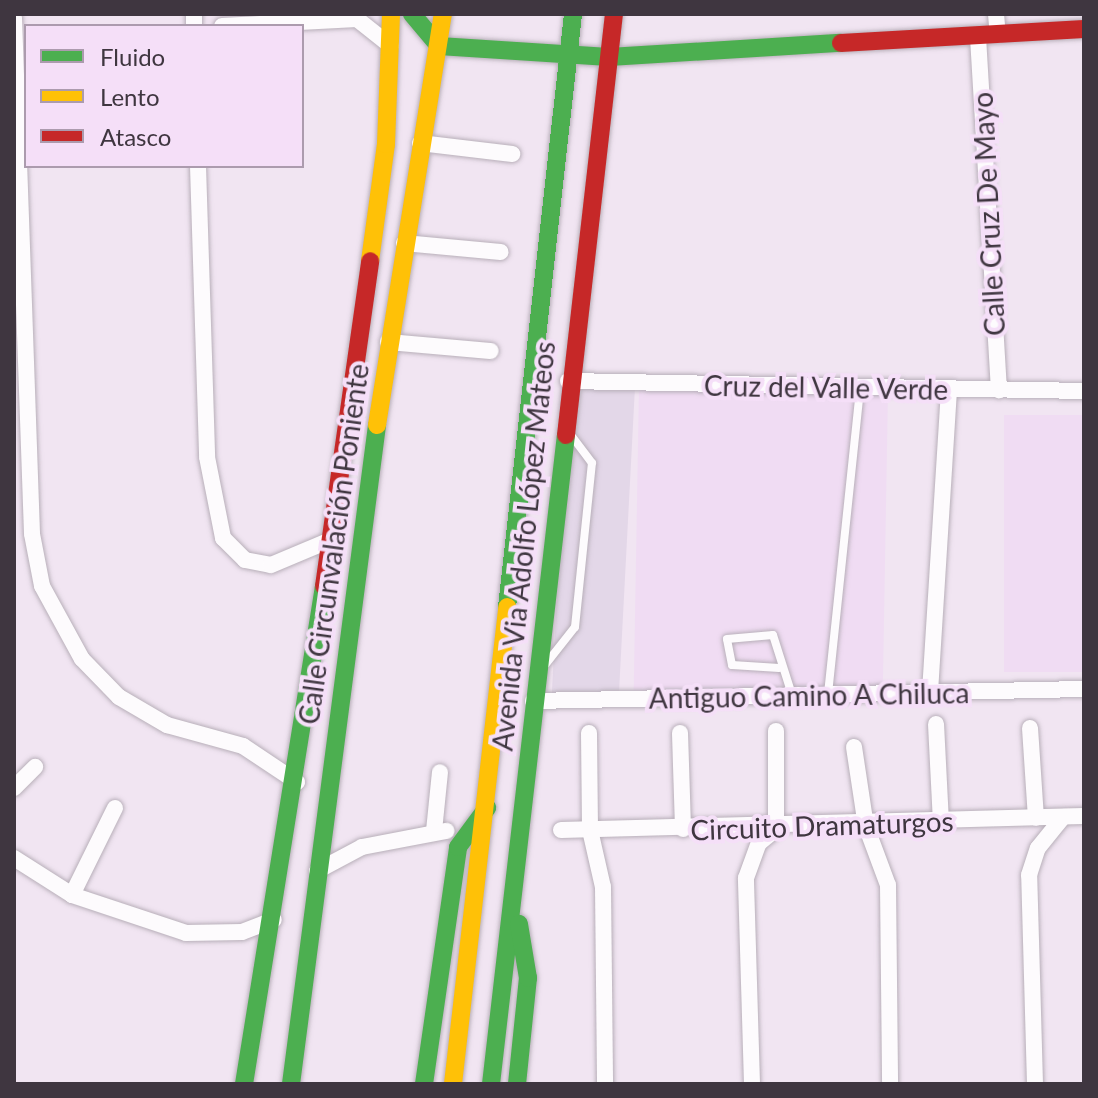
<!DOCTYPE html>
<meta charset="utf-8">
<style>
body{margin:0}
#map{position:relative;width:1098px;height:1098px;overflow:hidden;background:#f1e5f2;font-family:Lato,sans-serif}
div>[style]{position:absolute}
.commercial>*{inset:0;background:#e3d7e8;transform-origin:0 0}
.built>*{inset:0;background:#f0dcf3;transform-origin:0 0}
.roads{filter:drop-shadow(0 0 2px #b8afb9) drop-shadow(0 0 2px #b8afb9)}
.lane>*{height:8px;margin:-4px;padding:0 4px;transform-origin:4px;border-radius:4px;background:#fdfbfd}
.street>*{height:16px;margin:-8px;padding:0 8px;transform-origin:8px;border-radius:8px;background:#fdfbfd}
.fast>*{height:18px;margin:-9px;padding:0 9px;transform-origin:9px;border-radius:9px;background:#4caf50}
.slow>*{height:18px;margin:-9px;padding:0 9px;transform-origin:9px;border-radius:9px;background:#ffc107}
.jam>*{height:18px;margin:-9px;padding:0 9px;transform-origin:9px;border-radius:9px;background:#c62828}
span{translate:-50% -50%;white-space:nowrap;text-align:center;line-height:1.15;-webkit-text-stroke:8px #f5dff8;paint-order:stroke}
.street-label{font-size:28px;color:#3f3640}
.frame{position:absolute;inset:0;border:16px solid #3f3640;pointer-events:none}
.legend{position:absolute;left:24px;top:24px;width:280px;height:144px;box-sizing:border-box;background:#f5dff8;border:2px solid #ac9bae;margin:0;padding:10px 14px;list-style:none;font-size:24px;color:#3f3640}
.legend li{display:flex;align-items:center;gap:16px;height:40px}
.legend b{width:40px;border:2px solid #ac9bae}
</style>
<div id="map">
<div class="commercial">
<i style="left:568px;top:385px;width:67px;height:314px;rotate:3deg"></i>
</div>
<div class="built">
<i style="left:639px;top:388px;width:249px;height:303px;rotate:1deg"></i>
<i style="left:1084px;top:415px;width:257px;height:80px;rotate:90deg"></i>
</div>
<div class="roads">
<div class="lane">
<i style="left:545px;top:665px;width:48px;rotate:-51.7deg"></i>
<i style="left:575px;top:627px;width:165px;rotate:-84.1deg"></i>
<i style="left:592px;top:463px;width:38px;rotate:-127deg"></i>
<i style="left:779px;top:668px;width:47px;rotate:-176.3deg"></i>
<i style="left:732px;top:665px;width:26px;rotate:-101deg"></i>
<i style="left:727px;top:639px;width:46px;rotate:-5deg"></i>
<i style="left:773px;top:635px;width:63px;rotate:72.4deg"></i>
<i style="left:828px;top:694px;width:307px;rotate:-84deg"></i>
</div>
<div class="street">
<i style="left:194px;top:14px;width:12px;rotate:90deg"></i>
<i style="left:996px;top:14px;width:21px;rotate:85deg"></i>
<i style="left:14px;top:18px;width:516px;rotate:88deg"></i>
<i style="left:32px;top:534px;width:53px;rotate:79.1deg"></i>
<i style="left:42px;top:586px;width:83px;rotate:61.3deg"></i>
<i style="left:82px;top:659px;width:53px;rotate:45.8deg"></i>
<i style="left:119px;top:697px;width:56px;rotate:30.3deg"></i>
<i style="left:167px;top:725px;width:79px;rotate:15.4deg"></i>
<i style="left:243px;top:746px;width:65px;rotate:33.7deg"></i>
<i style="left:222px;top:26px;width:135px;rotate:-3deg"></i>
<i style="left:357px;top:19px;width:43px;rotate:38.5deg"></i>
<i style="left:978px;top:37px;width:354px;rotate:86.6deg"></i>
<i style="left:420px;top:143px;width:93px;rotate:6.8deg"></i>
<i style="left:198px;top:166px;width:291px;rotate:88.2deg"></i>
<i style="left:207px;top:457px;width:83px;rotate:78.8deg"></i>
<i style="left:223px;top:538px;width:31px;rotate:45deg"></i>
<i style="left:245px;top:560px;width:26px;rotate:11deg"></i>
<i style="left:271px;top:565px;width:62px;rotate:-22.8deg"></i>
<i style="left:404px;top:243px;width:97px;rotate:5.3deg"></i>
<i style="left:388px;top:342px;width:103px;rotate:5deg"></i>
<i style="left:568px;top:381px;width:516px;rotate:1.11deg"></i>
<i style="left:930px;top:692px;width:303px;rotate:-86.4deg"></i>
<i style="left:533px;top:701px;width:551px;rotate:-1.25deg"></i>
<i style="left:936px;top:724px;width:98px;rotate:87.1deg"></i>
<i style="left:1030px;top:728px;width:90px;rotate:86.2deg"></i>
<i style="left:589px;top:733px;width:97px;rotate:89.4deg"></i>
<i style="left:590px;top:830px;width:58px;rotate:77.2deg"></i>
<i style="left:603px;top:887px;width:197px;rotate:89.4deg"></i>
<i style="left:680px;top:733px;width:96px;rotate:88.2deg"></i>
<i style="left:854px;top:747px;width:80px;rotate:81.4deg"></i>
<i style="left:866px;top:826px;width:63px;rotate:69.6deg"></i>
<i style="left:888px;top:885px;width:199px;rotate:89.4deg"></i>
<i style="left:14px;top:788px;width:30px;rotate:-45deg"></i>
<i style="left:561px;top:830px;width:523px;rotate:-1.53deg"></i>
<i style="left:434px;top:831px;width:59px;rotate:-84.2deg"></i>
<i style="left:14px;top:858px;width:69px;rotate:32.5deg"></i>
<i style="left:72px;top:895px;width:120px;rotate:18.4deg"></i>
<i style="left:186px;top:933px;width:56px;rotate:-1deg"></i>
<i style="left:242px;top:932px;width:34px;rotate:-21deg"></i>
<i style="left:317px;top:871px;width:51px;rotate:-28.1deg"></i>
<i style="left:362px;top:847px;width:86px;rotate:-10.8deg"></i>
<i style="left:72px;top:895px;width:97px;rotate:-63.7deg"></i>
<i style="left:752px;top:1084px;width:206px;rotate:-91.7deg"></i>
<i style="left:746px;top:878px;width:37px;rotate:-70deg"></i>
<i style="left:759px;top:843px;width:22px;rotate:-39deg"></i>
<i style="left:776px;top:829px;width:98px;rotate:-90deg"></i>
<i style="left:1035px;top:1084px;width:209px;rotate:-91.6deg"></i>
<i style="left:1029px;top:875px;width:28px;rotate:-72deg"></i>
<i style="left:1038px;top:848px;width:40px;rotate:-51deg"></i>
</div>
<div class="fast">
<i style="left:412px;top:14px;width:42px;rotate:49.8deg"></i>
<i style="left:439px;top:46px;width:170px;rotate:3.7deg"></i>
<i style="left:609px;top:57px;width:232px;rotate:-3.5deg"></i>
<i style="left:507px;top:607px;width:597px;rotate:-83.65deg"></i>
<i style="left:244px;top:1084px;width:504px;rotate:-80.87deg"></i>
<i style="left:291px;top:1084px;width:665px;rotate:-82.56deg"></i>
<i style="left:424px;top:1084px;width:239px;rotate:-81.8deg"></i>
<i style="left:458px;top:847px;width:49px;rotate:-53.4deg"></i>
<i style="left:491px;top:1084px;width:653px;rotate:-83.41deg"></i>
<i style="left:517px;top:1084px;width:107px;rotate:-84.1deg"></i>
<i style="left:528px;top:978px;width:55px;rotate:-99.5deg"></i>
</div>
<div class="slow">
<i style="left:370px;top:261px;width:118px;rotate:-82.2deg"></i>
<i style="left:386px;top:144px;width:130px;rotate:-87.8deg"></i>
<i style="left:377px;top:425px;width:416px;rotate:-80.9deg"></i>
<i style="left:453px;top:1084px;width:480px;rotate:-83.5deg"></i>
</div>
<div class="jam">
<i style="left:841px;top:43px;width:243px;rotate:-3.3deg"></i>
<i style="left:566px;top:435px;width:424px;rotate:-83.5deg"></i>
<i style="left:324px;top:586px;width:328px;rotate:-81.9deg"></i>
</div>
</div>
<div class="street-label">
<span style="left:988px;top:214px;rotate:-93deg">Calle Cruz De Mayo</span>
<span style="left:826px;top:387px;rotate:1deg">Cruz del Valle Verde</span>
<span style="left:333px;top:544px;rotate:-82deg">Calle Circunvalación Poniente</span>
<span style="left:523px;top:546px;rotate:-84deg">Avenida Via Adolfo López Mateos</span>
<span style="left:809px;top:695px;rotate:-1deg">Antiguo Camino A Chiluca</span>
<span style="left:822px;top:825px;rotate:-2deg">Circuito Dramaturgos</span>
</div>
<div class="frame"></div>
<ul class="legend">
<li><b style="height:10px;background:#4caf50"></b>Fluido</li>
<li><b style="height:10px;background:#ffc107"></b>Lento</li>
<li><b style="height:10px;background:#c62828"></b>Atasco</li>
</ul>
</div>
